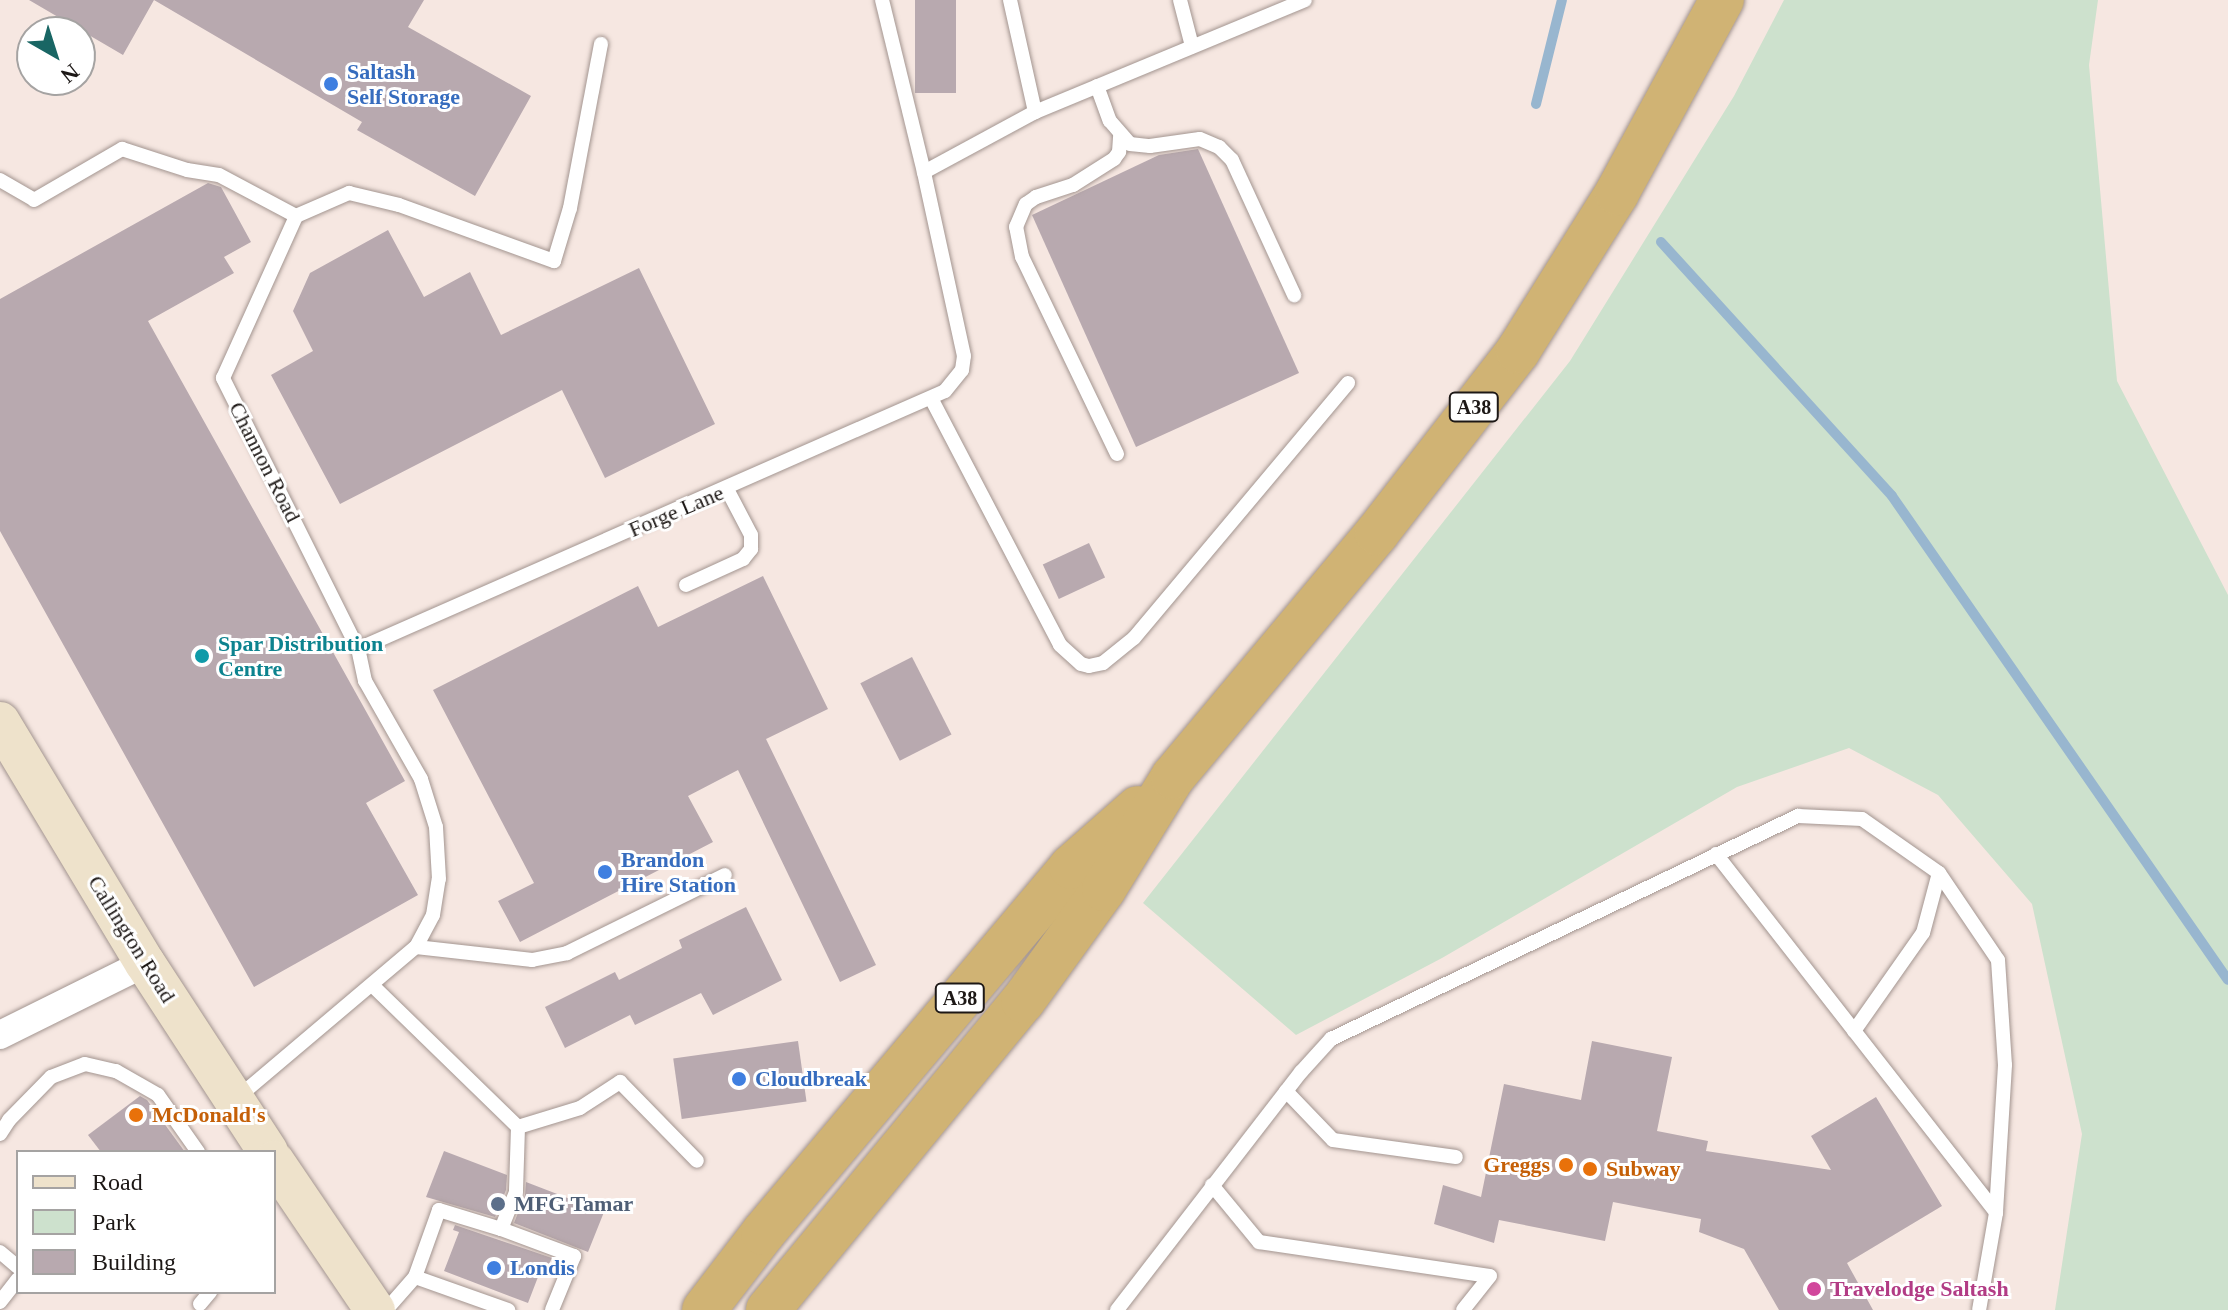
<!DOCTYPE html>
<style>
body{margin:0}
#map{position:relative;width:2228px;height:1310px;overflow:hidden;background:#f6e7e1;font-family:Georgia,serif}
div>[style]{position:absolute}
.green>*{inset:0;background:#cde1cd}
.stream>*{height:10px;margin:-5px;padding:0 5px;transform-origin:5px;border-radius:5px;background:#98b6cf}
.building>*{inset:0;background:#b8a9af;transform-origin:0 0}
.roads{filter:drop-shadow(0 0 2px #a39590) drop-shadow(0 0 2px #a39590)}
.service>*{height:14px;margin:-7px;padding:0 7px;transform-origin:7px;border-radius:7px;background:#fff}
.minor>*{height:28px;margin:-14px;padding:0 14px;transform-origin:14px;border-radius:14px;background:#fff}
.secondary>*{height:40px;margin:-20px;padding:0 20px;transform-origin:20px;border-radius:20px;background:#eee2cb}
.trunk>*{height:44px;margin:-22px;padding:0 22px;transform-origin:22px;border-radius:22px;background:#d0b374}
.dots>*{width:22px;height:22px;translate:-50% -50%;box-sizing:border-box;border:4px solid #fff;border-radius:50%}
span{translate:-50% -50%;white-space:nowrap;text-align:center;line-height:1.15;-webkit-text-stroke:6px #fff;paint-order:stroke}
.shield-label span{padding:2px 6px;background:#fff;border:2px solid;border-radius:6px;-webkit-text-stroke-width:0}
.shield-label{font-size:20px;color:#1d1816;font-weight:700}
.shop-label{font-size:22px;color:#366cbe;font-weight:700}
.left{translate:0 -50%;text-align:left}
.street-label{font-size:22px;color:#1d1816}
.culture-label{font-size:22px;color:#0d838f;font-weight:700}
.food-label{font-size:22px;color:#c56008;font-weight:700}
.right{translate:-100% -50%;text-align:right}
.service-label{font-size:22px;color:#4e5e75;font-weight:700}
.hotel-label{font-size:22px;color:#b23c85;font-weight:700}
.legend{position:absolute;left:16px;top:1150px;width:260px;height:144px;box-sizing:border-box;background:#fff;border:2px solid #a5a3a2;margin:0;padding:10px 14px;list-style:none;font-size:24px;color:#1d1816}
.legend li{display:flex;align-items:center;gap:16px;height:40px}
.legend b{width:40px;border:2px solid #a5a3a2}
.north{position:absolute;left:16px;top:16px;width:80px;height:80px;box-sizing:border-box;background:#fff;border:2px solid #a5a3a2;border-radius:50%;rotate:141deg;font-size:22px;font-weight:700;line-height:32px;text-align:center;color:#1d1816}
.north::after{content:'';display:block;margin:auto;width:28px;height:36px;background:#196664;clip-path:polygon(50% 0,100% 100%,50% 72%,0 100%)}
</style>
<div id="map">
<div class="green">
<i style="clip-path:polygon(1784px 0,2098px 0,2089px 65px,2117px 381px,2228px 595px,2228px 1310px,2055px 1310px,2082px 1134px,2032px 904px,1938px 795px,1849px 748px,1737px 787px,1442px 958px,1296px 1035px,1143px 903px,1570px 361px,1734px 96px)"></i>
</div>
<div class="stream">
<i style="left:1536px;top:104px;width:107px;rotate:-76deg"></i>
<i style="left:1661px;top:242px;width:343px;rotate:47.7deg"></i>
<i style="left:1892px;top:496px;width:589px;rotate:55.23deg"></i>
</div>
<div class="building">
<i style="clip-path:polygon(29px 0,424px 0,408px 27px,531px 96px,475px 196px,357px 130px,362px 122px,154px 0,123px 55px)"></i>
<i style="left:915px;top:0;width:41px;height:93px"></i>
<i style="clip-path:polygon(1198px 149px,1299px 373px,1136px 447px,1032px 215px,1159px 155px)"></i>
<i style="clip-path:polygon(208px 183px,221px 187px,251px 242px,224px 257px,234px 273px,148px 321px,405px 781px,366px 803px,418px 895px,254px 987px,0 531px,0 299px)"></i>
<i style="clip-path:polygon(388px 230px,424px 297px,470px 272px,501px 335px,639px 268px,715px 424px,605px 478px,562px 390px,340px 504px,271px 375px,313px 351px,293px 311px,310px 273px)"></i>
<i style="left:1089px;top:543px;width:38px;height:51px;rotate:65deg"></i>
<i style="clip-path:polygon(763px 576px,828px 709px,766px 739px,876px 965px,840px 982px,738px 770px,688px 796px,713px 842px,520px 942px,498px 901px,534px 883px,433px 690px,638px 586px,658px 627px)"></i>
<i style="left:912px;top:657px;width:87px;height:58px;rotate:63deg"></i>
<i style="clip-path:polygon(746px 907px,782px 980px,713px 1015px,701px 993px,635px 1025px,630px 1015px,565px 1048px,545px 1007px,615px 972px,619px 980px,682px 948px,679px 940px)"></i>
<i style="left:798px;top:1041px;width:61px;height:126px;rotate:82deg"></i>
<i style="clip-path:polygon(1592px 1041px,1672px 1057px,1657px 1131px,1708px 1141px,1706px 1151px,1831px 1170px,1811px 1136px,1876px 1097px,1942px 1206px,1847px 1263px,1873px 1310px,1779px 1310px,1744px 1249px,1699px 1232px,1701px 1219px,1613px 1202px,1605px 1241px,1499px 1220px,1494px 1243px,1434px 1224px,1443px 1185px,1481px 1197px,1504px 1084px,1581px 1100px)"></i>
<i style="clip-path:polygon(140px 1096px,147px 1100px,185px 1152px,101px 1152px,88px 1135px)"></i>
<i style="clip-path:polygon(444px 1151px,507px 1175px,506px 1190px,495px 1217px,426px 1197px)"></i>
<i style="clip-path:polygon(526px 1182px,604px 1212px,588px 1252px,514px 1223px,525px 1195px)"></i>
<i style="clip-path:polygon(455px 1225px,552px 1258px,548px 1266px,543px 1264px,528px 1303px,444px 1271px,459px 1232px,453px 1230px)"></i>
</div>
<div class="roads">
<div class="service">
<i style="left:882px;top:0;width:177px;rotate:76.3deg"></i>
<i style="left:1010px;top:0;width:115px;rotate:77.4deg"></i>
<i style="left:1180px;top:0;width:48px;rotate:75.4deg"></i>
<i style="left:1097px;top:86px;width:37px;rotate:70deg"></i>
<i style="left:1110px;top:121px;width:30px;rotate:49deg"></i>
<i style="left:1130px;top:144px;width:20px;rotate:6deg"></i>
<i style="left:1150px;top:146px;width:50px;rotate:-8deg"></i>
<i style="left:1200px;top:139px;width:21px;rotate:23deg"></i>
<i style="left:1219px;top:147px;width:18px;rotate:45deg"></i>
<i style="left:1232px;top:160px;width:149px;rotate:65.3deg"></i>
<i style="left:0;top:180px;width:39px;rotate:30deg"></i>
<i style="left:34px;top:200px;width:102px;rotate:-30.1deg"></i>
<i style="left:122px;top:149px;width:68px;rotate:17.9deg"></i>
<i style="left:187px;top:170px;width:32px;rotate:9deg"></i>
<i style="left:219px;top:175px;width:87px;rotate:28deg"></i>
<i style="left:932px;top:400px;width:276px;rotate:62.4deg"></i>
<i style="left:1060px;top:645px;width:28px;rotate:42deg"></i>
<i style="left:1081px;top:664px;width:8px;rotate:14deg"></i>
<i style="left:1089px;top:666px;width:14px;rotate:-12deg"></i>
<i style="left:1103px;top:663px;width:40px;rotate:-39deg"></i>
<i style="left:1134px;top:638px;width:333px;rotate:-50deg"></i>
<i style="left:1117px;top:454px;width:219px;rotate:-115.7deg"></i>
<i style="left:1022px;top:257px;width:31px;rotate:-101deg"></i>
<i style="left:1016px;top:227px;width:25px;rotate:-67deg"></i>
<i style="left:1026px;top:204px;width:12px;rotate:-35deg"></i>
<i style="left:1036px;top:197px;width:39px;rotate:-18deg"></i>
<i style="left:1073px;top:185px;width:49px;rotate:-32.4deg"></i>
<i style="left:1114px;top:159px;width:9px;rotate:-54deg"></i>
<i style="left:1119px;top:152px;width:16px;rotate:-86deg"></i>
<i style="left:686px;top:585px;width:63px;rotate:-24.5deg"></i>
<i style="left:743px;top:559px;width:13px;rotate:-51deg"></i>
<i style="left:751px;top:549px;width:14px;rotate:-90deg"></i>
<i style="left:751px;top:535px;width:52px;rotate:-117.6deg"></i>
<i style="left:358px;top:649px;width:641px;rotate:-23.73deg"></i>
<i style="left:945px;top:391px;width:27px;rotate:-51deg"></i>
<i style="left:962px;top:370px;width:14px;rotate:-82deg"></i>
<i style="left:964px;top:356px;width:188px;rotate:-102.3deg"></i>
<i style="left:924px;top:172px;width:126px;rotate:-28.4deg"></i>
<i style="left:1035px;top:112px;width:292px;rotate:-22.5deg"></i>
<i style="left:1716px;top:854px;width:455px;rotate:52deg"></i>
<i style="left:416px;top:947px;width:117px;rotate:6.4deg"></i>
<i style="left:532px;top:960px;width:36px;rotate:-11deg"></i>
<i style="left:567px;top:953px;width:176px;rotate:-26.3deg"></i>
<i style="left:372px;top:985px;width:204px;rotate:44.2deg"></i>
<i style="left:518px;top:1127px;width:65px;rotate:91.8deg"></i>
<i style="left:516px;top:1192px;width:40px;rotate:112deg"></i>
<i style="left:501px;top:1229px;width:65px;rotate:-163deg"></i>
<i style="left:439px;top:1210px;width:71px;rotate:109.7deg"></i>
<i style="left:1854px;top:1031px;width:120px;rotate:-54.9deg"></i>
<i style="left:1923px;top:933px;width:62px;rotate:-75.1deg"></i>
<i style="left:1286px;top:1091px;width:68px;rotate:46.2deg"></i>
<i style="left:1333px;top:1140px;width:124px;rotate:7.9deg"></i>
<i style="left:237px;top:1098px;width:234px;rotate:-40.2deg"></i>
<i style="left:416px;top:947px;width:36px;rotate:-62deg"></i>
<i style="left:433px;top:915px;width:36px;rotate:-81deg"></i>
<i style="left:439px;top:879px;width:52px;rotate:-93.3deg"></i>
<i style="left:436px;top:827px;width:50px;rotate:-107.4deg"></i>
<i style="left:421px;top:779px;width:113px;rotate:-119.7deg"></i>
<i style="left:365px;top:681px;width:33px;rotate:-102deg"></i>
<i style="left:358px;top:649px;width:303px;rotate:-116.5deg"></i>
<i style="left:223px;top:378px;width:178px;rotate:-65.7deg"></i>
<i style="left:296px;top:216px;width:58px;rotate:-23.5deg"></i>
<i style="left:349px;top:193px;width:51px;rotate:13.5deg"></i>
<i style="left:399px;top:205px;width:165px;rotate:19.9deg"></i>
<i style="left:554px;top:261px;width:55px;rotate:-73.2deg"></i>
<i style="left:570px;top:208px;width:167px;rotate:-79.3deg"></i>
<i style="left:518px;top:1127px;width:65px;rotate:-17deg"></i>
<i style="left:580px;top:1108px;width:48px;rotate:-33deg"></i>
<i style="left:620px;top:1082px;width:110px;rotate:45.7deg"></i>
<i style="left:0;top:1134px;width:17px;rotate:-57deg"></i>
<i style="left:9px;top:1120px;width:60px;rotate:-45.7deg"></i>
<i style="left:51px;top:1077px;width:36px;rotate:-21deg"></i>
<i style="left:85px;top:1064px;width:32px;rotate:13deg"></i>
<i style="left:116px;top:1071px;width:48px;rotate:29.7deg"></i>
<i style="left:158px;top:1095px;width:70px;rotate:54.9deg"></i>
<i style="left:1212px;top:1185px;width:74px;rotate:50.5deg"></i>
<i style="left:1259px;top:1242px;width:233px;rotate:8.4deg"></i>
<i style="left:1490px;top:1276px;width:43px;rotate:128.5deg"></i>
<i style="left:501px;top:1229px;width:78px;rotate:20.3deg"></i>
<i style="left:574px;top:1256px;width:58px;rotate:112.2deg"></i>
<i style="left:0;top:1252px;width:23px;rotate:40deg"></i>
<i style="left:0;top:1302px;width:29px;rotate:-52deg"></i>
<i style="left:200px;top:1304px;width:16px;rotate:-50deg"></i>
<i style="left:386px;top:1310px;width:44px;rotate:-48.7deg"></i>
<i style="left:415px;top:1277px;width:99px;rotate:19.5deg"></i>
<i style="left:1117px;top:1310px;width:301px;rotate:-52.3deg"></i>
<i style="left:1301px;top:1072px;width:45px;rotate:-47.7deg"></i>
<i style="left:1331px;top:1039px;width:518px;rotate:-25.53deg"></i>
<i style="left:1798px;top:816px;width:64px;rotate:2.7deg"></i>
<i style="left:1862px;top:819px;width:94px;rotate:35deg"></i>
<i style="left:1939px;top:873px;width:105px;rotate:55.9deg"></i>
<i style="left:1998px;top:960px;width:105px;rotate:86.2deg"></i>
<i style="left:2005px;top:1065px;width:148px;rotate:93.5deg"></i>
<i style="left:1996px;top:1213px;width:98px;rotate:99.9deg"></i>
</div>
<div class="minor">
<i style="left:0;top:1035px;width:162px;rotate:-26.4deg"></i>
</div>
<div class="secondary">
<i style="left:0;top:722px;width:281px;rotate:59deg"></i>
<i style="left:145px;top:963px;width:225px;rotate:56.9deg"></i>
<i style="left:274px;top:1161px;width:180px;rotate:55.9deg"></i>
</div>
<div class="trunk">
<i style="left:704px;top:1310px;width:97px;rotate:-52.5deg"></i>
<i style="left:763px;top:1233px;width:478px;rotate:-49.9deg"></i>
<i style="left:1071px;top:867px;width:89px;rotate:-41.4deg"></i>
<i style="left:768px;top:1310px;width:401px;rotate:-50.5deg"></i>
<i style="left:1023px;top:1001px;width:138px;rotate:-54.1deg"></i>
<i style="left:1104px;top:889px;width:132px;rotate:-58.4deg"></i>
<i style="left:1173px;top:777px;width:318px;rotate:-50.1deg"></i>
<i style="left:1377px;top:533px;width:230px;rotate:-52.2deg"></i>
<i style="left:1518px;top:351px;width:186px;rotate:-57.9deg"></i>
<i style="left:1617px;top:193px;width:220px;rotate:-61.5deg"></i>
</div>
</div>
<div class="dots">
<i style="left:331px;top:84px;background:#3f7fe0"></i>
<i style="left:202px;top:656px;background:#0f9aa8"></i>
<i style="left:605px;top:872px;background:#3f7fe0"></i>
<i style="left:739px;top:1079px;background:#3f7fe0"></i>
<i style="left:136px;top:1115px;background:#e8710a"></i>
<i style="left:1566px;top:1165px;background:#e8710a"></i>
<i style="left:1590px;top:1169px;background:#e8710a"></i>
<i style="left:498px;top:1204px;background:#5c6f8a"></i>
<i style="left:494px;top:1268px;background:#3f7fe0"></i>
<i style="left:1814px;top:1289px;background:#d1479c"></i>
</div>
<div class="shield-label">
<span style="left:1474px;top:407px">A38</span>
<span style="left:960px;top:998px">A38</span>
</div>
<div class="shop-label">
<span class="left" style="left:347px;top:84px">Saltash<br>Self Storage</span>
<span class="left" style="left:621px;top:872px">Brandon<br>Hire Station</span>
<span class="left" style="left:755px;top:1079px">Cloudbreak</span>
<span class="left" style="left:510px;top:1268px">Londis</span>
</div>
<div class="street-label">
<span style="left:265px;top:462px;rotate:63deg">Channon Road</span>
<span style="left:676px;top:511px;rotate:-23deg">Forge Lane</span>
<span style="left:132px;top:939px;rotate:58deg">Callington Road</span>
</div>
<div class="culture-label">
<span class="left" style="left:218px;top:656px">Spar Distribution<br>Centre</span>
</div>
<div class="food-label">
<span class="left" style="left:152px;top:1115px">McDonald's</span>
<span class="right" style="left:1550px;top:1165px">Greggs</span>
<span class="left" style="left:1606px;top:1169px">Subway</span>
</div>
<div class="service-label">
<span class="left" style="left:514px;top:1204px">MFG Tamar</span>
</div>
<div class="hotel-label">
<span class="left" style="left:1830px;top:1289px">Travelodge Saltash</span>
</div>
<ul class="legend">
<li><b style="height:10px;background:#eee2cb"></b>Road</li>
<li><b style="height:22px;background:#cde1cd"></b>Park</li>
<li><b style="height:22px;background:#b8a9af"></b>Building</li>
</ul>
<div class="north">N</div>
</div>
